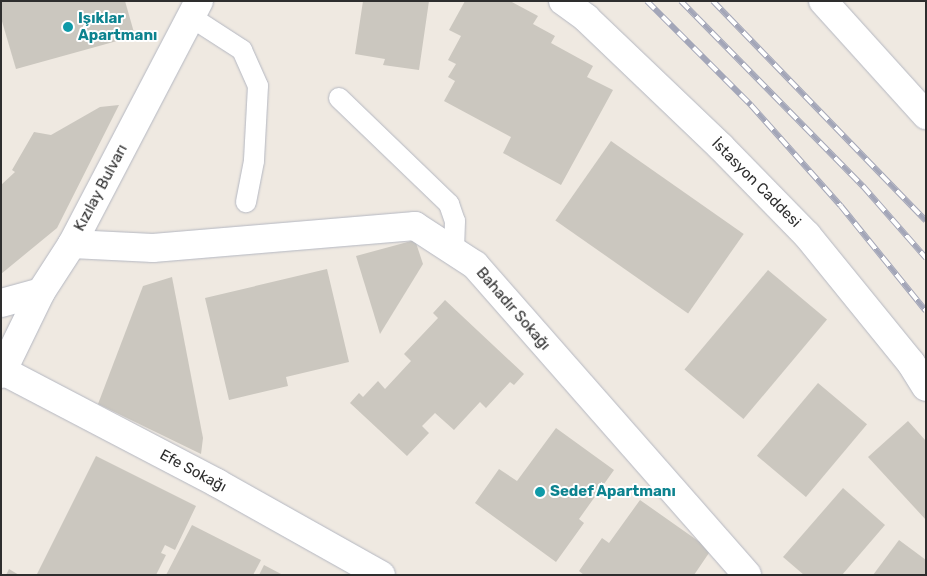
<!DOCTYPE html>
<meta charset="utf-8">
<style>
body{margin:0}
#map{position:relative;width:927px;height:576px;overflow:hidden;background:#efe9e1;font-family:Rubik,sans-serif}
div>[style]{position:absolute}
.building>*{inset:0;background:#cbc7bf;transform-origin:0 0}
.roads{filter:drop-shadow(0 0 1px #b4b7c1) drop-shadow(0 0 1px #b4b7c1)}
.lane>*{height:20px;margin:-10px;padding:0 10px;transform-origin:10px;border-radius:10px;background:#fff}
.street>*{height:28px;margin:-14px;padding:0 14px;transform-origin:14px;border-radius:14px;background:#fff}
.secondary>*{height:28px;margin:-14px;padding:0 14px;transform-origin:14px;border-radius:14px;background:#fff}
.rail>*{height:5.5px;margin-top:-2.75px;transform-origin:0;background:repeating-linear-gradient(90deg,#fff 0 11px,#a3a6b8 0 22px);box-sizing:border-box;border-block:1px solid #a3a6b8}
.dots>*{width:14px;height:14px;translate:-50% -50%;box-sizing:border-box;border:2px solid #fff;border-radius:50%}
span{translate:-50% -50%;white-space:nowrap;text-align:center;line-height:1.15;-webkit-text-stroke:4px #fff;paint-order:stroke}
.culture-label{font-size:15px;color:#0d838f;font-weight:700}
.left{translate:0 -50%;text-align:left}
.street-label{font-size:15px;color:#2e2e2e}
.frame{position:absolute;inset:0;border:2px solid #2e2e2e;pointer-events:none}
</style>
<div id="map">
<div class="building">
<i style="clip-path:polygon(1px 1px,125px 1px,135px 36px,16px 69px,1px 18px)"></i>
<i style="clip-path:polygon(363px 1px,429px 1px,419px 70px,383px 65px,385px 59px,355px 54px)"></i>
<i style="clip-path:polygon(465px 1px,510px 1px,538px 16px,533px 24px,555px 36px,551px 43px,593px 66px,587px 77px,613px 90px,561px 185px,503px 153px,511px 137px,444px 101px,455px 81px,448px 77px,456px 64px,448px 60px,461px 36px,449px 30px)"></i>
<i style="clip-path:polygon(119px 105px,57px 228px,1px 274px,1px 185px,15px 172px,12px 170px,34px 132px,51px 135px,100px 107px)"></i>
<i style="left:611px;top:141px;width:162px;height:97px;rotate:35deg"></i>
<i style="clip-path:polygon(415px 240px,423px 264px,380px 334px,356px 256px)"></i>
<i style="clip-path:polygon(327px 269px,349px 362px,286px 377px,288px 386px,229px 400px,205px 298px)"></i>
<i style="left:768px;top:270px;width:77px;height:130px;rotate:40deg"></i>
<i style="clip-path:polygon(172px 277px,203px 438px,201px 454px,98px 404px,143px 286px)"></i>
<i style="clip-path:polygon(445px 300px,524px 374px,514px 385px,510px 382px,486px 408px,480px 402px,454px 430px,435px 413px,422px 426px,429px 433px,407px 456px,350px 403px,359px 393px,363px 397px,378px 381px,385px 389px,411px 361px,404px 354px,438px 318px,433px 313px)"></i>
<i style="left:818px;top:383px;width:64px;height:95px;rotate:40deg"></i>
<i style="clip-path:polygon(908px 421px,926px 441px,926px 520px,868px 457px)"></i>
<i style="clip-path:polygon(556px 428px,614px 470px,579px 519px,584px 523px,556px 562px,475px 503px,499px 469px,517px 481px)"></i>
<i style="clip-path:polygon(96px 456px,196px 506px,175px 550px,165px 545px,161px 553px,166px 555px,156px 575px,37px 574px)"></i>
<i style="clip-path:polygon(843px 488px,885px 525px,842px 575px,804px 575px,783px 557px)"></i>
<i style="clip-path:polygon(640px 500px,711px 550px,694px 575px,584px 575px,579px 571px,602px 538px,609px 543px)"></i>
<i style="clip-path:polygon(192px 525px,261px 560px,253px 575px,166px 575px)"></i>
<i style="clip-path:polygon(899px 540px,926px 560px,926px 575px,873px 575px)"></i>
<i style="clip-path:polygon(264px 565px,283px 575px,259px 575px)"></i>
<i style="clip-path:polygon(9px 569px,19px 575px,6px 575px)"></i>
</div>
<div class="roads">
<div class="lane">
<i style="left:191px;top:17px;width:61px;rotate:32.9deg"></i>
<i style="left:242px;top:50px;width:39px;rotate:66deg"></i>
<i style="left:258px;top:86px;width:75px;rotate:93.1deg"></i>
<i style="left:254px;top:161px;width:42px;rotate:101deg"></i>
<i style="left:339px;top:98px;width:153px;rotate:43.9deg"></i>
<i style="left:449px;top:204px;width:18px;rotate:71deg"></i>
<i style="left:455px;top:221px;width:31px;rotate:92deg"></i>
</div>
<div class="street">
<i style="left:72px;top:244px;width:81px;rotate:2.8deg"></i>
<i style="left:153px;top:248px;width:263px;rotate:-4.8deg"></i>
<i style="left:415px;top:226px;width:72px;rotate:33deg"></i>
<i style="left:475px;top:265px;width:412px;rotate:48.7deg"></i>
<i style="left:1px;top:303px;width:41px;rotate:-15.4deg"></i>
<i style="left:3px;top:371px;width:242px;rotate:27.6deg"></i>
<i style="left:217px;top:483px;width:188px;rotate:29.3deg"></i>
</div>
<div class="secondary">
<i style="left:563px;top:1px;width:29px;rotate:36deg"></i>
<i style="left:586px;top:18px;width:187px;rotate:43.7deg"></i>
<i style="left:721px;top:147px;width:123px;rotate:45.7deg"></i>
<i style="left:807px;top:235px;width:165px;rotate:50.9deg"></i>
<i style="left:911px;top:363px;width:28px;rotate:58deg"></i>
<i style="left:823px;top:1px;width:154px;rotate:47.9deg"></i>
<i style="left:1px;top:374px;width:91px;rotate:-64deg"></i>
<i style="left:41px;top:292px;width:57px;rotate:-57.1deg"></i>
<i style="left:72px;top:244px;width:274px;rotate:-62.4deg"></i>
</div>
</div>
<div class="rail">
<i style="left:647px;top:1px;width:147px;rotate:45deg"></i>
<i style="left:751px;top:105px;width:135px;rotate:48.3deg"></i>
<i style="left:841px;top:206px;width:135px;rotate:51deg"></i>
<i style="left:681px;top:1px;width:260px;rotate:45.5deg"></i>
<i style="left:863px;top:186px;width:96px;rotate:48.8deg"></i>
<i style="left:713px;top:1px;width:306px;rotate:45.9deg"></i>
</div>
<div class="dots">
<i style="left:68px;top:27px;background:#0f9aa8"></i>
<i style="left:540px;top:492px;background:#0f9aa8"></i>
</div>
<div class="culture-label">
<span class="left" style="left:78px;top:27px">Işıklar<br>Apartmanı</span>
<span class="left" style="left:550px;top:492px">Sedef Apartmanı</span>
</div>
<div class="street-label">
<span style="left:756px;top:183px;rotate:45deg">İstasyon Caddesi</span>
<span style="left:101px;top:188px;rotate:-62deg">Kızılay Bulvarı</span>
<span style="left:513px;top:309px;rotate:49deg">Bahadır Sokağı</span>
<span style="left:193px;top:471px;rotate:28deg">Efe Sokağı</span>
</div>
<div class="frame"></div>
</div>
